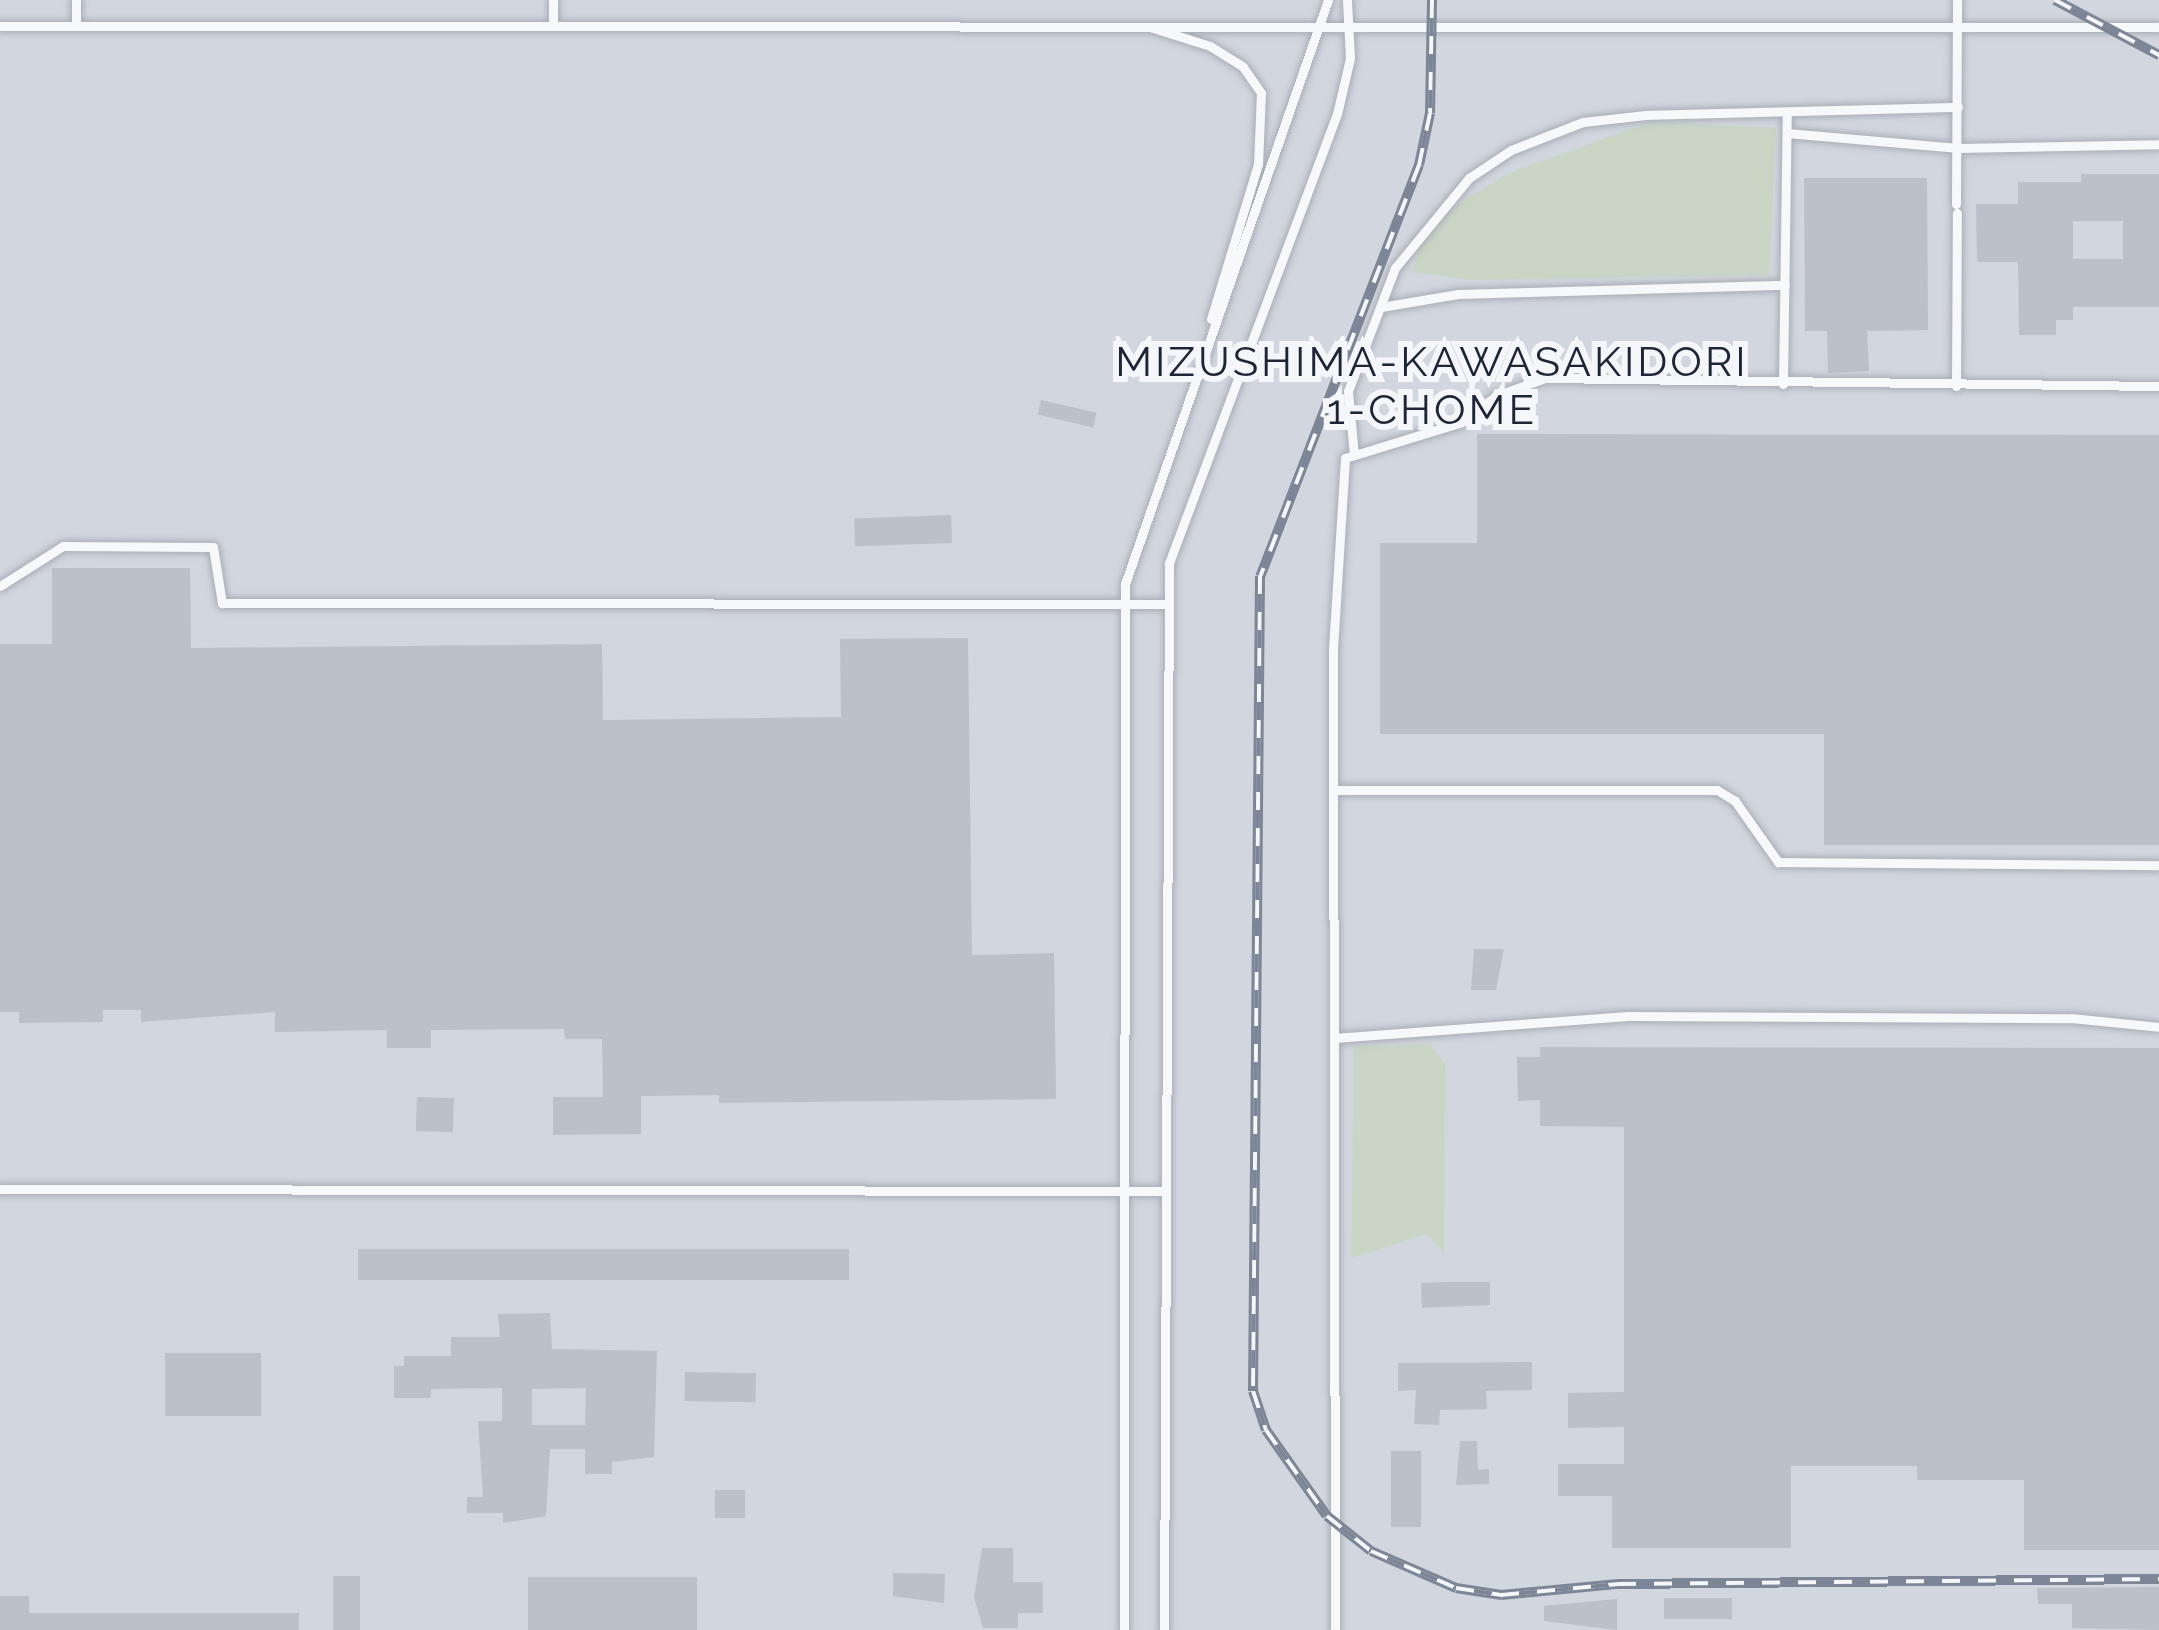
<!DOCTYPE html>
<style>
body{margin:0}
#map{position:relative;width:2159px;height:1630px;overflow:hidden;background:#e4e7ec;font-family:Raleway,sans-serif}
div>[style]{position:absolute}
.built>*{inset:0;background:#d2d6de;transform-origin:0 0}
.green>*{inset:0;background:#c9d6c5}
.building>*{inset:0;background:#bbc0ca;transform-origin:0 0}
.roads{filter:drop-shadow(0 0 3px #a9aeb7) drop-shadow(0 0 3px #a9aeb7)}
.service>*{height:9px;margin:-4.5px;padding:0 4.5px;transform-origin:4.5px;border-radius:4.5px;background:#f7f8fa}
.rail>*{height:10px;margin-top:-5px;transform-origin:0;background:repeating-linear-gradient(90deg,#f4f6f9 0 18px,#7d8696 0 36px);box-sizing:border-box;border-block:3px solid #7d8696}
span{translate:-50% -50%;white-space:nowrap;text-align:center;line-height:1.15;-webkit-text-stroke:12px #f4f6f9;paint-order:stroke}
.neighbourhood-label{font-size:42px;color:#1d2536;letter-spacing:3px}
</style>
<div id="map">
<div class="built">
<i style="left:0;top:0;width:2159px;height:1630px"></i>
</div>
<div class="green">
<i style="clip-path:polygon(1650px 122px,1776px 128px,1769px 275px,1472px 280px,1412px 272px,1424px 236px,1463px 201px,1507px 174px)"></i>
<i style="clip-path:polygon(1429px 1044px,1445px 1064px,1444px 1252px,1426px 1234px,1351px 1258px,1354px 1046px)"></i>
</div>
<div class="building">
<i style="clip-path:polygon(evenodd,2081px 174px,2159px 174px,2159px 307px,2073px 307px,2073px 320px,2056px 320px,2056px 335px,2019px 335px,2018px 262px,1977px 262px,1976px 204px,2018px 204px,2018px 182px,2081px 182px,2081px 174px,2073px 221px,2123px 221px,2123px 259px,2073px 259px,2073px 221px)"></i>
<i style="clip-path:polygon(1804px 178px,1927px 178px,1928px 330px,1867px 331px,1869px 371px,1828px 373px,1827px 331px,1805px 331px)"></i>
<i style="left:1041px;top:400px;width:57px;height:15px;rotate:13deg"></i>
<i style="clip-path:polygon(1477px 434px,2159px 435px,2159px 845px,1824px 845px,1824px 734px,1380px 734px,1380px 543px,1477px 543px)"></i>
<i style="left:951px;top:515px;width:28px;height:97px;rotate:88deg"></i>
<i style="clip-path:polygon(52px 568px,190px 568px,191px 648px,602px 644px,603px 720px,841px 717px,840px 639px,968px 638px,972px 955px,1054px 953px,1056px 1099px,719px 1103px,719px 1095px,641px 1096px,641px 1134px,553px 1135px,553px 1097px,603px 1097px,602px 1039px,565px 1039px,564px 1029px,431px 1030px,431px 1048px,387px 1048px,387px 1030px,275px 1032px,275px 1012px,141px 1022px,141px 1010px,103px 1010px,103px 1022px,19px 1023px,19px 1012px,0 1012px,0 644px,52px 644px)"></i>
<i style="clip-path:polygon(1474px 949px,1504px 949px,1496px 990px,1471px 990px)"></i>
<i style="clip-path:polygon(1540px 1047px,2159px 1048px,2159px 1550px,2024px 1550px,2024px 1480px,1917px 1480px,1917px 1466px,1791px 1466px,1791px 1548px,1612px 1548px,1612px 1496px,1558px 1496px,1558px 1464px,1624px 1464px,1624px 1427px,1568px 1428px,1568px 1393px,1624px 1392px,1624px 1127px,1540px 1126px,1540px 1100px,1518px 1101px,1517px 1057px,1540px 1057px)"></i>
<i style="left:417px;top:1097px;width:37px;height:34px;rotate:2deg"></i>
<i style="left:358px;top:1249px;width:491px;height:31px"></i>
<i style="clip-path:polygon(1444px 1282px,1490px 1282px,1490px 1305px,1422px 1308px,1421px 1283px)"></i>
<i style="clip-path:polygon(evenodd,550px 1313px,552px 1349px,657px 1351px,654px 1457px,612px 1462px,612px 1474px,585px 1474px,585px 1449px,550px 1449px,546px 1516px,503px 1523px,503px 1513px,467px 1513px,467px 1497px,483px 1497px,478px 1421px,502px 1421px,502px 1388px,431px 1389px,431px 1398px,394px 1398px,394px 1366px,404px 1366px,404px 1356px,451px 1356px,451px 1337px,500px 1337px,498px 1314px,550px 1313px,586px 1388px,585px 1425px,532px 1425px,532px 1389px,586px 1388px)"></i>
<i style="left:165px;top:1353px;width:96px;height:63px"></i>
<i style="clip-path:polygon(1532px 1362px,1532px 1390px,1486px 1391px,1487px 1409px,1440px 1410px,1439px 1425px,1414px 1424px,1416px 1390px,1398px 1391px,1398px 1363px)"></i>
<i style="left:685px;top:1372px;width:71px;height:29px;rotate:1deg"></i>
<i style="clip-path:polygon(1460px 1441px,1477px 1441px,1478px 1470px,1489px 1469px,1489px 1484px,1456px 1485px)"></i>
<i style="left:1391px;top:1451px;width:30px;height:76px"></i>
<i style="left:715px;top:1490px;width:30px;height:28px"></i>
<i style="clip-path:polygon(982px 1548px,1013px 1548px,1013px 1582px,1043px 1582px,1043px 1613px,1018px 1613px,1018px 1628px,983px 1628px,974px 1597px)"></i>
<i style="clip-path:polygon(893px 1573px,945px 1574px,944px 1603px,893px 1596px)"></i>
<i style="left:333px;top:1576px;width:27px;height:54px"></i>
<i style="left:528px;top:1577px;width:169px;height:53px"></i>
<i style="clip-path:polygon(2159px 1587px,2159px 1630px,2072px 1628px,2072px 1604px,2038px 1604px,2037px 1588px)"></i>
<i style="clip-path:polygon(0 1596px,29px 1596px,29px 1613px,299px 1613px,299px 1630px,0 1630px)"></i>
<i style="left:1664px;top:1598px;width:68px;height:21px"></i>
<i style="clip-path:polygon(1617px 1599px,1617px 1630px,1544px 1621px,1544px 1606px)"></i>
</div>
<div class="roads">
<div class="service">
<i style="left:76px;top:0;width:26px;rotate:90deg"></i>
<i style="left:553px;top:0;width:26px;rotate:90deg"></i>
<i style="left:0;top:26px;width:2159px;rotate:0.03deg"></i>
<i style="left:1150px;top:27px;width:63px;rotate:17.6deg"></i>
<i style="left:1210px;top:46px;width:39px;rotate:32deg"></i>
<i style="left:1243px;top:67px;width:32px;rotate:55deg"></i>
<i style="left:1261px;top:93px;width:71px;rotate:92.4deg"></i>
<i style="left:1258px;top:164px;width:162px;rotate:106.9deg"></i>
<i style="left:1787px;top:133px;width:172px;rotate:5deg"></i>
<i style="left:1958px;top:148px;width:201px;rotate:-1.1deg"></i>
<i style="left:1956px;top:204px;width:204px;rotate:-89.7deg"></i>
<i style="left:1381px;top:307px;width:78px;rotate:-9.6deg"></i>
<i style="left:1458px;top:294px;width:327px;rotate:-1.6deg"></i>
<i style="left:1783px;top:384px;width:272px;rotate:-89.2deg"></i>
<i style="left:1956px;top:386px;width:173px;rotate:-89.7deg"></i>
<i style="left:1354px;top:455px;width:64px;rotate:-95.4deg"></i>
<i style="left:1348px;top:391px;width:132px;rotate:-69.1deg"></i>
<i style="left:1395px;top:268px;width:117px;rotate:-50.6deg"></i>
<i style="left:1469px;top:178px;width:50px;rotate:-33.7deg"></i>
<i style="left:1511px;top:150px;width:77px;rotate:-21.3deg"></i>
<i style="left:1583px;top:122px;width:63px;rotate:-6.3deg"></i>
<i style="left:1646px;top:115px;width:312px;rotate:-1.5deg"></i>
<i style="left:0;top:586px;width:75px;rotate:-32.4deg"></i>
<i style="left:63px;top:546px;width:150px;rotate:0.4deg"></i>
<i style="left:213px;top:547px;width:57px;rotate:80.9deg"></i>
<i style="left:222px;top:603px;width:943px;rotate:0.06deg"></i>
<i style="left:1333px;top:790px;width:384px"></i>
<i style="left:1717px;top:790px;width:21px;rotate:31deg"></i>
<i style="left:1735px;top:801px;width:75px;rotate:54.8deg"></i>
<i style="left:1778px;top:862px;width:381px;rotate:0.5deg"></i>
<i style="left:1334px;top:1038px;width:294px;rotate:-4.3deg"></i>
<i style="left:1627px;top:1016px;width:444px;rotate:0.3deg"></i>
<i style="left:2071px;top:1018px;width:88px;rotate:5.8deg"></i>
<i style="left:0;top:1189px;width:1165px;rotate:0.1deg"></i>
<i style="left:1124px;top:1630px;width:1046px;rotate:-89.95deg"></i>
<i style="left:1125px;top:584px;width:618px;rotate:-70.83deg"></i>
<i style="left:1164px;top:1630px;width:1067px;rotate:-89.73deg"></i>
<i style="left:1169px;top:563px;width:479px;rotate:-69.5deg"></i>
<i style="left:1337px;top:114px;width:57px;rotate:-76.9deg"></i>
<i style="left:1350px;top:58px;width:58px;rotate:-93deg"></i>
<i style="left:1335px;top:1630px;width:981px;rotate:-90.12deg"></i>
<i style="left:1333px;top:649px;width:191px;rotate:-86.4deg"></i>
<i style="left:1345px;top:458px;width:122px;rotate:-17.1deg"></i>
<i style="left:1462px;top:422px;width:43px;rotate:-37.4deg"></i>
<i style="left:1496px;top:396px;width:52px;rotate:-20.2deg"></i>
<i style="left:1545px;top:378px;width:614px;rotate:0.75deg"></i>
</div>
</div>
<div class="rail">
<i style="left:1432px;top:0;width:113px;rotate:91deg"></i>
<i style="left:1430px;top:113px;width:53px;rotate:101.9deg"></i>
<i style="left:1419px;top:165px;width:441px;rotate:111.1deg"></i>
<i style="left:1260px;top:576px;width:815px;rotate:90.49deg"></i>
<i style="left:1253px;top:1391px;width:41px;rotate:71.6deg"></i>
<i style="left:1266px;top:1430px;width:105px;rotate:54.7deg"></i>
<i style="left:1327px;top:1516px;width:56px;rotate:38.5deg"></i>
<i style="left:1371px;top:1551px;width:93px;rotate:23.5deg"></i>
<i style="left:1456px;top:1588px;width:46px;rotate:8.8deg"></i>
<i style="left:1501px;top:1595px;width:118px;rotate:-5.4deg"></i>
<i style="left:1618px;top:1584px;width:541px;rotate:-0.53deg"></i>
<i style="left:2055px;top:0;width:118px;rotate:27.9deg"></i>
</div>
<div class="neighbourhood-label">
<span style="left:1432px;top:386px">MIZUSHIMA-KAWASAKIDORI<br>1-CHOME</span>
</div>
</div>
